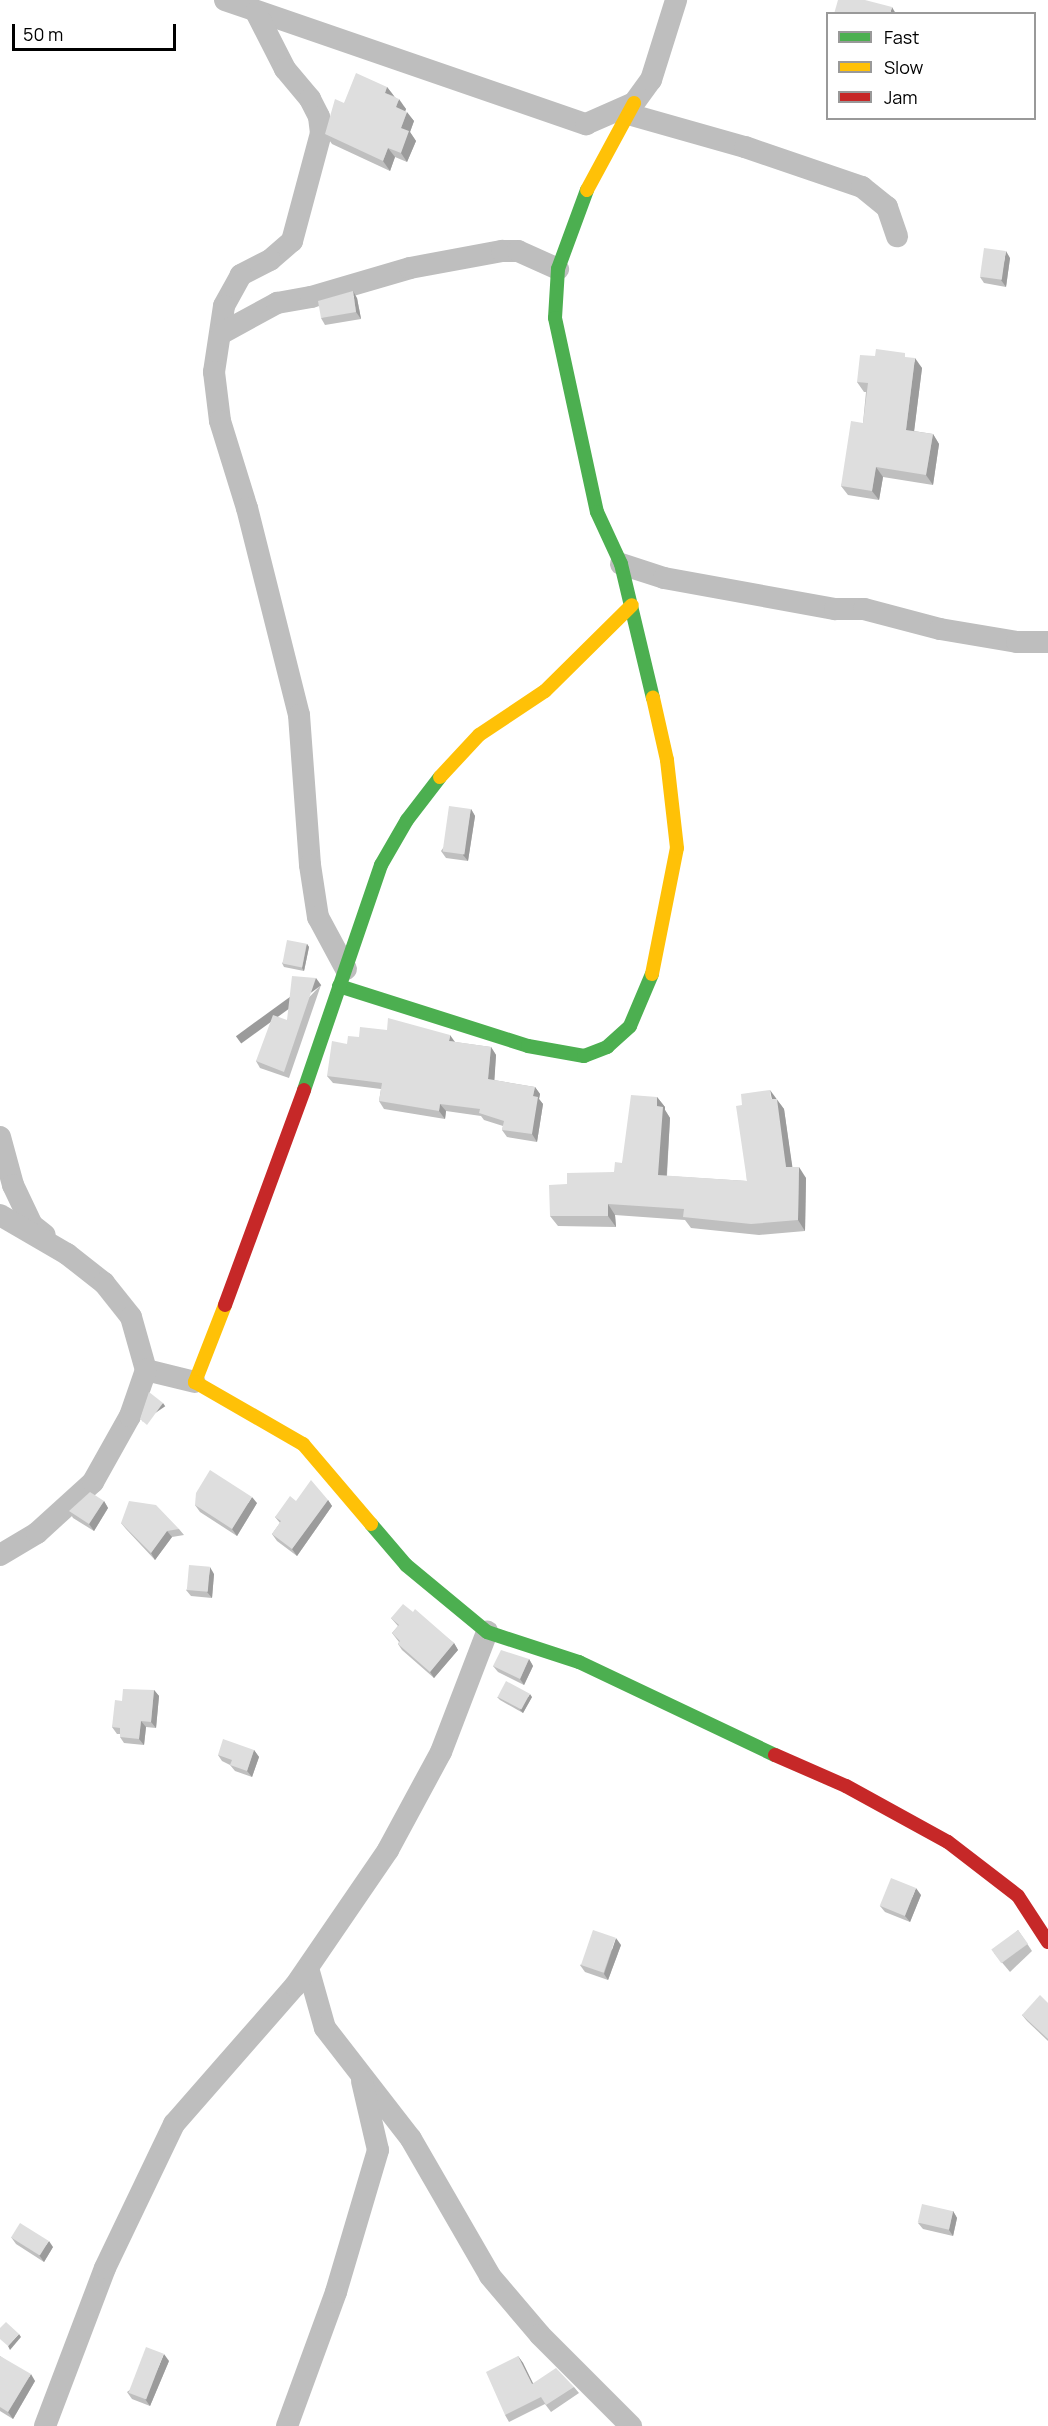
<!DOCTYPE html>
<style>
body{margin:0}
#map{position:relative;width:1048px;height:2426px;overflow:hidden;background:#fff;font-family:Manrope,sans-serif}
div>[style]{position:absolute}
.street>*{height:22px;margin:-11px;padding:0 11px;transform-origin:11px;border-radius:11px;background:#bebebe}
.fast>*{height:14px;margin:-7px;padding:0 7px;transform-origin:7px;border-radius:7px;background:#4caf50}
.slow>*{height:14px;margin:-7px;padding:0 7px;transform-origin:7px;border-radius:7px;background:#ffc107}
.jam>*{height:14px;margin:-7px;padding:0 7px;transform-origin:7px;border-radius:7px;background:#c62828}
.wall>*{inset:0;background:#bfbfbf}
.shaded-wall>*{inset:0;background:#9b9b9b;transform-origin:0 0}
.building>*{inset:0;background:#dedede;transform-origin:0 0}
span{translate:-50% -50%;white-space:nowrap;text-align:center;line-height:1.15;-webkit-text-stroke:5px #fff;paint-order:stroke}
.legend{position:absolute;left:826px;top:12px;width:210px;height:108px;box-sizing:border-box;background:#fff;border:2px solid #999;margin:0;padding:8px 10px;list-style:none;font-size:18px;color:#000}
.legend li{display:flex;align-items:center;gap:12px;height:30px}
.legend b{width:30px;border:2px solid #999}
.scale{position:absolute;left:12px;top:24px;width:164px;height:27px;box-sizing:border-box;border:3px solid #000;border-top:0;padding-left:8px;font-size:18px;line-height:21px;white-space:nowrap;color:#000;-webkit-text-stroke:4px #fff;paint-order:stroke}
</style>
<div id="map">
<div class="street">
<i style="left:225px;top:0;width:382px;rotate:19deg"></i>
<i style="left:586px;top:124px;width:52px;rotate:-23.6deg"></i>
<i style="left:634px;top:103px;width:29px;rotate:-54deg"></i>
<i style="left:651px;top:80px;width:84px;rotate:-72.6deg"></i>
<i style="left:256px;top:12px;width:64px;rotate:63deg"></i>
<i style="left:285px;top:69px;width:39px;rotate:50deg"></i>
<i style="left:310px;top:99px;width:20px;rotate:63deg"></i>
<i style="left:319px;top:117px;width:16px;rotate:83deg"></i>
<i style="left:321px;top:133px;width:112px;rotate:105deg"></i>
<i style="left:292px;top:241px;width:29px;rotate:139deg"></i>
<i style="left:270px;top:260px;width:33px;rotate:153deg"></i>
<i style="left:241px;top:275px;width:35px;rotate:119deg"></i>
<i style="left:224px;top:306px;width:67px;rotate:98.6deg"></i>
<i style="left:214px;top:372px;width:49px;rotate:83deg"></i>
<i style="left:220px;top:421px;width:91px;rotate:72.8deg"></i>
<i style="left:247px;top:508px;width:213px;rotate:75.9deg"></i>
<i style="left:299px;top:715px;width:150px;rotate:85.8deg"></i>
<i style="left:310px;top:865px;width:53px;rotate:81.3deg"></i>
<i style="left:318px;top:917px;width:59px;rotate:61.7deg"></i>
<i style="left:628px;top:114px;width:122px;rotate:15.8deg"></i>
<i style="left:745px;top:147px;width:124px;rotate:18.9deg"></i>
<i style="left:862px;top:187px;width:32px;rotate:39deg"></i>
<i style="left:887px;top:207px;width:31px;rotate:71deg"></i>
<i style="left:222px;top:333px;width:63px;rotate:-28.6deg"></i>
<i style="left:277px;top:303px;width:35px;rotate:-10deg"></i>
<i style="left:311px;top:297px;width:103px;rotate:-16.3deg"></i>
<i style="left:410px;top:268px;width:94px;rotate:-10.5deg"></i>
<i style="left:502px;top:251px;width:16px"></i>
<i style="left:518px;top:251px;width:44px;rotate:24.2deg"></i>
<i style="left:621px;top:564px;width:45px;rotate:18deg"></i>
<i style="left:664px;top:578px;width:174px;rotate:10.3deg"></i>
<i style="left:835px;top:609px;width:29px"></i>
<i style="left:864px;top:609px;width:79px;rotate:14.7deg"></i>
<i style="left:940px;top:629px;width:78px;rotate:9.6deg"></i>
<i style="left:1017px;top:642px;width:31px"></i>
<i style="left:0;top:1137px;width:50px;rotate:74.8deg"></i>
<i style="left:13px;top:1185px;width:44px;rotate:64.6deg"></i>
<i style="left:32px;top:1225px;width:16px;rotate:38deg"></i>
<i style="left:0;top:1215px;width:78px;rotate:30.2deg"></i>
<i style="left:67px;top:1254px;width:47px;rotate:38.1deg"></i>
<i style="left:104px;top:1283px;width:43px;rotate:51.5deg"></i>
<i style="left:131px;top:1317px;width:55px;rotate:74.2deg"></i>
<i style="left:146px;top:1370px;width:50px;rotate:13.8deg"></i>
<i style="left:0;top:1555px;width:43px;rotate:-30.7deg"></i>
<i style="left:37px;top:1533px;width:76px;rotate:-42.3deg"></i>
<i style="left:93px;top:1482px;width:76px;rotate:-60.7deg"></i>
<i style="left:130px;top:1416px;width:49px;rotate:-70.8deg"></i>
<i style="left:308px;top:1968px;width:62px;rotate:74.2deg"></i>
<i style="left:325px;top:2028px;width:140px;rotate:52.2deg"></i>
<i style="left:411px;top:2139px;width:158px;rotate:60deg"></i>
<i style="left:490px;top:2276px;width:77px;rotate:49.7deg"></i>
<i style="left:540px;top:2335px;width:129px;rotate:45deg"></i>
<i style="left:45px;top:2426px;width:169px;rotate:-69.2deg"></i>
<i style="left:105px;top:2268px;width:160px;rotate:-64.4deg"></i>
<i style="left:174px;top:2124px;width:184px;rotate:-48.8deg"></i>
<i style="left:295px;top:1986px;width:165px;rotate:-55.6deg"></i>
<i style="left:388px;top:1850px;width:111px;rotate:-61.6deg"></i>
<i style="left:441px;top:1752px;width:129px;rotate:-69deg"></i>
<i style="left:287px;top:2426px;width:143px;rotate:-69.9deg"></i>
<i style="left:336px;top:2292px;width:148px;rotate:-73.5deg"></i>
<i style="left:378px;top:2150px;width:71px;rotate:-103.1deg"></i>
</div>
<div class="fast">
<i style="left:587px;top:190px;width:84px;rotate:110.2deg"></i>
<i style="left:558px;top:269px;width:49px;rotate:93.5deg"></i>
<i style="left:555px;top:318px;width:198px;rotate:77.8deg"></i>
<i style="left:597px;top:512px;width:57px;rotate:65.2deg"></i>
<i style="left:621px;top:564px;width:138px;rotate:76.6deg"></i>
<i style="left:339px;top:986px;width:198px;rotate:17.6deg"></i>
<i style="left:528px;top:1046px;width:57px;rotate:10.1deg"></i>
<i style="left:584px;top:1056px;width:25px;rotate:-21deg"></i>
<i style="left:607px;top:1047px;width:31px;rotate:-42deg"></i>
<i style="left:630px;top:1026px;width:56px;rotate:-67.1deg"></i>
<i style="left:304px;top:1090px;width:238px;rotate:-71.1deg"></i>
<i style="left:381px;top:865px;width:52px;rotate:-60deg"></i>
<i style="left:407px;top:820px;width:54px;rotate:-52.5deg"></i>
<i style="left:371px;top:1524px;width:54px;rotate:49.5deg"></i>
<i style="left:406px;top:1565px;width:105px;rotate:39.6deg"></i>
<i style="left:487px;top:1632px;width:97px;rotate:18.1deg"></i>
<i style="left:579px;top:1662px;width:217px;rotate:25.4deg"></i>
</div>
<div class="slow">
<i style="left:587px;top:190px;width:99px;rotate:-61.6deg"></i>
<i style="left:440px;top:777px;width:57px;rotate:-47.1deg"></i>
<i style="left:479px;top:735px;width:79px;rotate:-33.7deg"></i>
<i style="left:545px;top:691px;width:122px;rotate:-44.7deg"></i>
<i style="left:652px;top:974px;width:128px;rotate:-78.8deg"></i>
<i style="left:677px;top:848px;width:89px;rotate:-96.5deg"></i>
<i style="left:667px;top:760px;width:64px;rotate:-102.7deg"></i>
<i style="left:225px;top:1305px;width:83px;rotate:111.3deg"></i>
<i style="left:195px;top:1382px;width:125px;rotate:29.9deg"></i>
<i style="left:303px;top:1444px;width:105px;rotate:49.6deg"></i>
</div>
<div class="jam">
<i style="left:225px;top:1305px;width:229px;rotate:-69.8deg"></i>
<i style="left:775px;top:1755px;width:77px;rotate:23.6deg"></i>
<i style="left:846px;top:1786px;width:116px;rotate:28.8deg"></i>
<i style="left:948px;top:1842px;width:88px;rotate:37.6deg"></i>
<i style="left:1018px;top:1896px;width:55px;rotate:56.9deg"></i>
</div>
<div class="wall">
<i style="clip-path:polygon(387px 87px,394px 96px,406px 109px,405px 111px,414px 121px,410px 132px,416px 141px,407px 162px,395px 157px,390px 171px,332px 144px,325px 134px,344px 103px)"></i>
<i style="clip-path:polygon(1010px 258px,1006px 287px,984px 283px,980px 277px)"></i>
<i style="clip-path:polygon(357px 298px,361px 319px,325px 325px,321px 318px)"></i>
<i style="clip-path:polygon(875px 356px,909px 358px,922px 368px,914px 431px,933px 434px,939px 444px,933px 485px,883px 477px,879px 500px,848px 495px,841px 486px,863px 423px,866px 392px,864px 392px,857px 382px)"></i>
<i style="clip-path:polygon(471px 809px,475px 816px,468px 861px,446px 858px,441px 851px)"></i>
<i style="clip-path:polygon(307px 944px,309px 947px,304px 971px,284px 967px,282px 963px)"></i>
<i style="clip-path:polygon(321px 985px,289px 1078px,260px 1068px,256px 1061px,287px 1020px)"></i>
<i style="clip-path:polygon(387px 1030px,455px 1042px,491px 1047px,496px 1055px,494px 1080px,535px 1087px,540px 1094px,539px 1099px,543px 1104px,537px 1142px,507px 1137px,502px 1130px,503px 1126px,484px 1120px,481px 1116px,446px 1111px,445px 1119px,384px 1109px,379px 1101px,381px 1089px,333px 1083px,327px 1076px,347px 1044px,359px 1037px)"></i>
<i style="clip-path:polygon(657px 1097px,665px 1107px,665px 1110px,670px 1118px,667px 1176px,747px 1181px,742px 1105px,776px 1099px,784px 1109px,792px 1167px,806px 1178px,805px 1231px,759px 1235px,691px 1228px,685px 1220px,615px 1215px,616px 1227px,558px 1226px,550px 1216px,567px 1184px,614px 1172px,622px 1163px)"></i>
<i style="clip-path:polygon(328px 1500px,332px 1506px,297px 1556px,277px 1541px,272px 1534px,280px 1523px,275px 1517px,296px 1501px)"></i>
<i style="clip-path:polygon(104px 1501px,108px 1508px,94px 1531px,73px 1518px,69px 1511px)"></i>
<i style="clip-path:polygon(257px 1503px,237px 1536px,200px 1512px,195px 1505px)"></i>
<i style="clip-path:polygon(121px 1523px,179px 1529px,184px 1535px,172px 1537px,155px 1560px,126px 1529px)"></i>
<i style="clip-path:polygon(214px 1574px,212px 1598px,191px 1596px,186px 1590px)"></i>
<i style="clip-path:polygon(413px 1612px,454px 1643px,458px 1650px,434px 1678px,402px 1650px,398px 1644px,399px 1642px,392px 1633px,398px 1626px,391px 1618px)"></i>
<i style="clip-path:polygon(529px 1659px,533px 1666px,524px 1685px,498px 1672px,493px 1666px)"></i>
<i style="clip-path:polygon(154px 1690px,159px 1696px,156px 1728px,146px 1727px,144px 1745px,124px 1743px,120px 1737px,120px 1734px,117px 1734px,112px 1727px,122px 1701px)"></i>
<i style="clip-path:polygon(497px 1697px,532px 1697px,523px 1713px,500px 1700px)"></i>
<i style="clip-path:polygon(254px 1750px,259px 1757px,252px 1777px,235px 1771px,230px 1765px,222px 1761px,218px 1755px)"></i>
<i style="clip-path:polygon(921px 1895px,910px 1922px,885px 1912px,880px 1906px)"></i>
<i style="clip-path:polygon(1018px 1930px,1032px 1951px,1010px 1972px,994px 1953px)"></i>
<i style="clip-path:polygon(621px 1945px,608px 1980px,585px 1972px,580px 1965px)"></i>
<i style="clip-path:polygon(1048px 2003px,1048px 2041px,1027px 2021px,1022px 2015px)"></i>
<i style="clip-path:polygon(953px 2211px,957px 2218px,953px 2236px,923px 2229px,918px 2223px)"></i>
<i style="clip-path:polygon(11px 2237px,53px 2247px,44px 2262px,16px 2244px)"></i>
<i style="clip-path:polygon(0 2356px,35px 2381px,13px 2419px,0 2411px)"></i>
<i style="clip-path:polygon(518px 2356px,523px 2363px,533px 2383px,574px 2387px,579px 2393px,551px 2412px,545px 2404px,509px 2422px,505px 2415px)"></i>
<i style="clip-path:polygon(169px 2361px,150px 2406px,132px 2399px,127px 2392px)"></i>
</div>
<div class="shaded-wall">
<i style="clip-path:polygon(892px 7px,896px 14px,890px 14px)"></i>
<i style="clip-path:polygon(387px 87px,394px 96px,385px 93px)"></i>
<i style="clip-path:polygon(399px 99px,406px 109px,403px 117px,396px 107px)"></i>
<i style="clip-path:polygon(407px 112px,414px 121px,410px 132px,416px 141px,407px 162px,401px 153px,401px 128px)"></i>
<i style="clip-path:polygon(388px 148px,395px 157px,390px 171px,383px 161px)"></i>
<i style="clip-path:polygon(1006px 251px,1010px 258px,1006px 287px,1001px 280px)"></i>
<i style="clip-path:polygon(353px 291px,357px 298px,361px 319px,356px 312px)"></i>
<i style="clip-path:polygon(915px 358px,922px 368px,913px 440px,906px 430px)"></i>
<i style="clip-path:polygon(933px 434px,939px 444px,933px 485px,926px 475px)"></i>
<i style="clip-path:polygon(876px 467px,883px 477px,879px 500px,872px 491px)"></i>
<i style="clip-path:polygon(471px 809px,475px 816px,468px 861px,463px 855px)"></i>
<i style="clip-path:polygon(307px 944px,309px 947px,304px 971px,302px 968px)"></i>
<i style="left:316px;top:978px;width:9px;height:99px;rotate:54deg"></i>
<i style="clip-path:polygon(450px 1035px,455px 1042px,449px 1041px)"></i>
<i style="clip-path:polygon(491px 1047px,496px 1055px,494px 1087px,488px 1079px)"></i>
<i style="clip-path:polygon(535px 1087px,540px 1094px,539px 1099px,543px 1104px,537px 1142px,532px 1134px,533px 1096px)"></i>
<i style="clip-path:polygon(770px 1090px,784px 1109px,794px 1178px,786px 1167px)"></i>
<i style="clip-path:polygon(657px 1097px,665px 1107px,665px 1110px,670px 1118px,666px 1186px,658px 1175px,657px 1106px)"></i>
<i style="clip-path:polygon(440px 1104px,446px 1111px,445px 1119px,439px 1111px)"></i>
<i style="clip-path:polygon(799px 1167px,806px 1178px,805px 1231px,798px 1220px)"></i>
<i style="clip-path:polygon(608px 1204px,615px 1215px,616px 1227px,608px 1216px)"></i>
<i style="left:163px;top:1403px;width:4px;height:27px;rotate:56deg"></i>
<i style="clip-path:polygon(252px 1497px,257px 1503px,237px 1536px,232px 1529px)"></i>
<i style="clip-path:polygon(328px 1500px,332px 1506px,297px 1556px,292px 1549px)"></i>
<i style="clip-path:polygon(104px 1501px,108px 1508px,94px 1531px,89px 1524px)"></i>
<i style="clip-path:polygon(167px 1531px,172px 1537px,155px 1560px,151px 1553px)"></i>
<i style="clip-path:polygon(210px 1567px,214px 1574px,212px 1598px,207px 1592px)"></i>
<i style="clip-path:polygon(454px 1643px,458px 1650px,434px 1678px,430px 1672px)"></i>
<i style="clip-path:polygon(529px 1659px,533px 1666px,524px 1685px,520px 1679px)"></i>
<i style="clip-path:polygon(154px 1690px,159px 1696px,156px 1728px,151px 1722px)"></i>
<i style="clip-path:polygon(530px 1694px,532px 1697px,523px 1713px,520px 1710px)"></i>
<i style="clip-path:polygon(141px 1721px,146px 1727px,144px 1745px,139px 1739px)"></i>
<i style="clip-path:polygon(254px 1750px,259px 1757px,252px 1777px,247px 1771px)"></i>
<i style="clip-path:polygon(916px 1888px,921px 1895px,910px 1922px,905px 1916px)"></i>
<i style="clip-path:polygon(616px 1938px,621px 1945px,608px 1980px,604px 1974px)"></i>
<i style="clip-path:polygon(953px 2211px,957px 2218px,953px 2236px,949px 2230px)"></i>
<i style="clip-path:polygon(49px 2241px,53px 2247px,44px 2262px,39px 2255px)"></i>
<i style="clip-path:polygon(19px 2334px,21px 2337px,10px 2350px,8px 2346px)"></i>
<i style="clip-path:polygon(164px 2354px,169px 2361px,150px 2406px,145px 2399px)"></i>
<i style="clip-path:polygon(518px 2356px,523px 2363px,536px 2390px,532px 2384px)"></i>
<i style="clip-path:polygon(31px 2374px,35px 2381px,13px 2419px,8px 2412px)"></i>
</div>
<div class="building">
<i style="clip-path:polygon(838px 0,865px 0,892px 7px,890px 14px,834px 14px)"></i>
<i style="clip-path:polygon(356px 73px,387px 87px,385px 93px,399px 99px,396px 107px,407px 112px,401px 128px,409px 131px,401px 153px,388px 148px,383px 161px,325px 134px,335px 99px,344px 103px)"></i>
<i style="left:984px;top:248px;width:22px;height:29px;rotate:8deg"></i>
<i style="clip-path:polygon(353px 291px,356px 312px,321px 318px,318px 301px)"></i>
<i style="clip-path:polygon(876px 349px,905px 353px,905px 357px,915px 358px,906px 430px,933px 434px,926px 475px,876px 467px,872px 491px,841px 486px,851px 421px,863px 423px,868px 383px,857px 382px,860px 355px,875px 356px)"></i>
<i style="left:449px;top:806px;width:22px;height:46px;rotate:8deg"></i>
<i style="left:287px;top:940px;width:20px;height:24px;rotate:11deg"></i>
<i style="clip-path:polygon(292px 976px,316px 978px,284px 1072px,256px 1061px,273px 1015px,287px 1020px)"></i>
<i style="clip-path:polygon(388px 1018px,450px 1035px,449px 1041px,491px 1047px,488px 1079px,535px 1087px,533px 1096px,538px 1097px,532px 1134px,502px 1130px,504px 1121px,479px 1113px,480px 1109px,440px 1104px,439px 1111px,379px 1101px,382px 1083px,327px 1076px,332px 1041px,347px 1044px,348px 1036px,359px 1037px,360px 1027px,387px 1030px)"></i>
<i style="clip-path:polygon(770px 1090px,771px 1099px,777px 1099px,786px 1167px,799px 1167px,798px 1220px,751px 1224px,683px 1217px,684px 1209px,608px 1204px,608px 1216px,550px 1216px,549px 1185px,567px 1184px,567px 1173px,614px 1172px,615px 1162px,622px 1163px,631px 1095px,657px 1097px,657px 1106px,663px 1107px,658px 1175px,747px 1181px,736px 1106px,742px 1105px,741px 1094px)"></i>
<i style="clip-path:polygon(149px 1392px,163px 1403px,147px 1425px,140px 1419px)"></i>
<i style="clip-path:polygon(210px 1470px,252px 1497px,232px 1529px,195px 1505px,196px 1493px)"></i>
<i style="clip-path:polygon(311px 1480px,328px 1500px,292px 1549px,272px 1534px,281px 1521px,275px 1517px,290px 1496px,296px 1501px)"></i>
<i style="clip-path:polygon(90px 1492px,104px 1501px,89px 1524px,69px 1511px)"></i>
<i style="clip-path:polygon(129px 1501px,156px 1505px,179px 1529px,167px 1531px,151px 1553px,121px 1523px)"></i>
<i style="left:189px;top:1565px;width:21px;height:25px;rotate:5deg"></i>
<i style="clip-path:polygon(403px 1604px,413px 1612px,415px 1609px,454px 1643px,430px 1672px,398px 1644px,400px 1641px,392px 1633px,399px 1625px,391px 1618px)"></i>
<i style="clip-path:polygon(501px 1650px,529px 1659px,520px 1679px,493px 1666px)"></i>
<i style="left:506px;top:1681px;width:27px;height:18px;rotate:28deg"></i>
<i style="clip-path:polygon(123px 1689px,154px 1690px,151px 1722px,141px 1721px,139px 1739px,120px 1737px,120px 1728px,112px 1727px,115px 1700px,122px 1701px)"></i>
<i style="clip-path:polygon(223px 1739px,254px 1750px,247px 1771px,230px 1765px,232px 1760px,218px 1755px)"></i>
<i style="left:891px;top:1878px;width:27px;height:30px;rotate:22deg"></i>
<i style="left:593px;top:1930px;width:24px;height:37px;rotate:19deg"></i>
<i style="left:1018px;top:1930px;width:17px;height:33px;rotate:54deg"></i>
<i style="clip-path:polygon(1040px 1995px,1048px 2003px,1048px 2039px,1022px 2015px)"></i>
<i style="left:922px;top:2204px;width:32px;height:19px;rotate:13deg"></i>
<i style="left:20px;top:2223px;width:34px;height:17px;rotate:32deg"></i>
<i style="clip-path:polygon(6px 2322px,19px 2334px,8px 2346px,0 2339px,0 2328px)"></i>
<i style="left:146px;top:2347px;width:19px;height:49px;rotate:21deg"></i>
<i style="clip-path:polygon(0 2356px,31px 2374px,8px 2412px,0 2407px)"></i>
<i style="clip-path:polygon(518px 2356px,532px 2384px,556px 2368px,574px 2387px,546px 2405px,541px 2397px,505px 2415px,486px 2372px)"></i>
</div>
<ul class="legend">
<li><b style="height:8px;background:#4caf50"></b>Fast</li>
<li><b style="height:8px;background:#ffc107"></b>Slow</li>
<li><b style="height:8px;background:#c62828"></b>Jam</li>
</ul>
<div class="scale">50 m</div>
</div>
